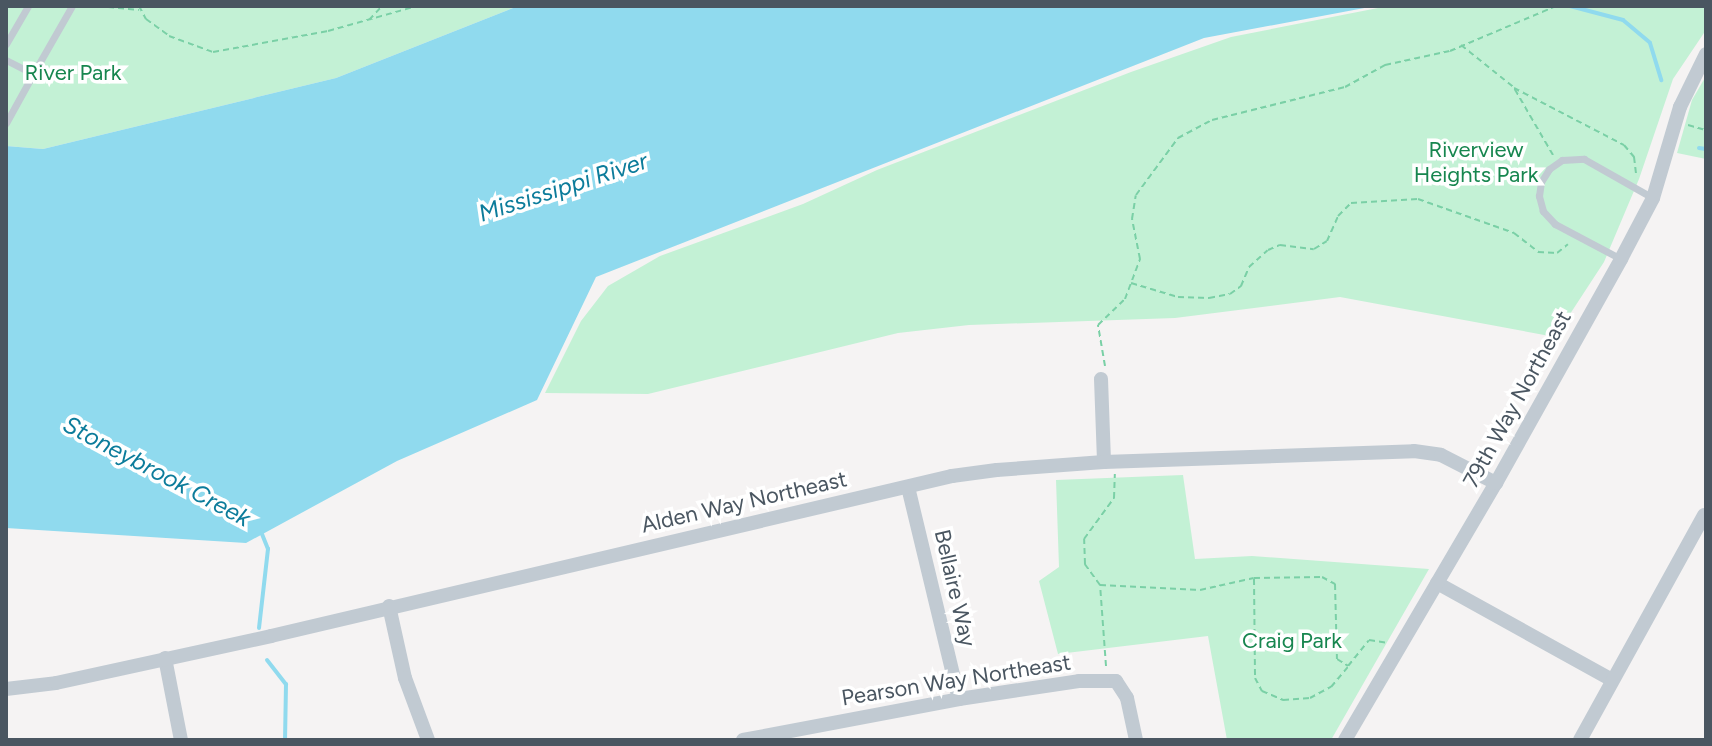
<!DOCTYPE html>
<style>
body{margin:0}
#map{position:relative;width:1712px;height:746px;overflow:hidden;background:#f5f3f3;font-family:Figtree,sans-serif}
div>[style]{position:absolute}
.green>*{inset:0;background:#c3f1d5}
.water>*{inset:0;background:#90daee}
.stream>*{height:4px;margin:-2px;padding:0 2px;transform-origin:2px;border-radius:2px;background:#90daee}
.path>*{height:2px;margin-top:-1px;transform-origin:0;background:repeating-linear-gradient(90deg,#7ad0a6 0 6px,transparent 0 10px)}
.lane>*{height:7px;margin:-3.5px;padding:0 3.5px;transform-origin:3.5px;border-radius:3.5px;background:#c1cad2}
.street>*{height:14px;margin:-7px;padding:0 7px;transform-origin:7px;border-radius:7px;background:#c1cad2}
span{translate:-50% -50%;white-space:nowrap;text-align:center;line-height:1.15;-webkit-text-stroke:7px #fff;paint-order:stroke}
.park-label{font-size:22px;color:#17864f}
.street-label{font-size:22px;color:#4a5661}
.water-label{font-size:24px;color:#0c7c9b;font-style:italic}
.frame{position:absolute;inset:0;border:8px solid #4a5661;pointer-events:none}
</style>
<div id="map">
<div class="green">
<i style="clip-path:polygon(6px 6px,518px 6px,336px 78px,43px 149px,6px 146px)"></i>
<i style="clip-path:polygon(1388px 6px,1706px 6px,1706px 30px,1673px 79px,1639px 179px,1604px 262px,1555px 337px,1340px 297px,1175px 318px,969px 325px,898px 333px,648px 394px,545px 393px,581px 321px,608px 286px,660px 256px,803px 204px,877px 170px,1131px 72px,1231px 37px)"></i>
<i style="clip-path:polygon(1706px 76px,1706px 159px,1677px 153px,1692px 100px)"></i>
<i style="clip-path:polygon(1183px 475px,1195px 559px,1252px 556px,1429px 569px,1331px 740px,1227px 740px,1208px 636px,1058px 654px,1039px 581px,1059px 567px,1056px 480px)"></i>
</div>
<div class="water">
<i style="clip-path:polygon(518px 6px,1375px 6px,1204px 38px,596px 277px,537px 400px,397px 461px,246px 543px,6px 528px,6px 146px,43px 149px,336px 78px)"></i>
</div>
<div class="stream">
<i style="left:1570px;top:6px;width:55px;rotate:14.8deg"></i>
<i style="left:1623px;top:20px;width:35px;rotate:40deg"></i>
<i style="left:1650px;top:43px;width:39px;rotate:73deg"></i>
<i style="left:1699px;top:148px;width:7px;rotate:8deg"></i>
<i style="left:259px;top:628px;width:80px;rotate:-83.5deg"></i>
<i style="left:268px;top:549px;width:18px;rotate:-112deg"></i>
<i style="left:267px;top:660px;width:31px;rotate:52deg"></i>
<i style="left:286px;top:684px;width:56px;rotate:91deg"></i>
</div>
<div class="path">
<i style="left:98px;top:6px;width:41px;rotate:5.6deg"></i>
<i style="left:139px;top:6px;width:15px;rotate:62deg"></i>
<i style="left:146px;top:19px;width:29px;rotate:36deg"></i>
<i style="left:169px;top:36px;width:47px;rotate:20deg"></i>
<i style="left:213px;top:52px;width:117px;rotate:-10.3deg"></i>
<i style="left:328px;top:31px;width:92px;rotate:-15.7deg"></i>
<i style="left:369px;top:20px;width:19px;rotate:-47deg"></i>
<i style="left:1461px;top:45px;width:70px;rotate:38.7deg"></i>
<i style="left:1688px;top:125px;width:19px;rotate:16deg"></i>
<i style="left:1553px;top:155px;width:78px;rotate:-120.2deg"></i>
<i style="left:1514px;top:88px;width:124px;rotate:27.4deg"></i>
<i style="left:1624px;top:145px;width:16px;rotate:50deg"></i>
<i style="left:1634px;top:157px;width:17px;rotate:83deg"></i>
<i style="left:1131px;top:283px;width:49px;rotate:16.6deg"></i>
<i style="left:1178px;top:297px;width:31px;rotate:2deg"></i>
<i style="left:1209px;top:298px;width:21px;rotate:-11deg"></i>
<i style="left:1230px;top:294px;width:14px;rotate:-36deg"></i>
<i style="left:1241px;top:286px;width:21px;rotate:-67deg"></i>
<i style="left:1249px;top:267px;width:25px;rotate:-42deg"></i>
<i style="left:1268px;top:250px;width:13px;rotate:-23deg"></i>
<i style="left:1280px;top:245px;width:34px;rotate:7deg"></i>
<i style="left:1314px;top:249px;width:15px;rotate:-32deg"></i>
<i style="left:1327px;top:241px;width:27px;rotate:-66deg"></i>
<i style="left:1338px;top:216px;width:18px;rotate:-45deg"></i>
<i style="left:1351px;top:203px;width:67px;rotate:-3.4deg"></i>
<i style="left:1418px;top:199px;width:102px;rotate:19.5deg"></i>
<i style="left:1514px;top:233px;width:31px;rotate:38deg"></i>
<i style="left:1538px;top:252px;width:19px;rotate:3deg"></i>
<i style="left:1557px;top:253px;width:14px;rotate:-39deg"></i>
<i style="left:1105px;top:366px;width:42px;rotate:-99.7deg"></i>
<i style="left:1098px;top:325px;width:37px;rotate:-44deg"></i>
<i style="left:1125px;top:299px;width:43px;rotate:-69.4deg"></i>
<i style="left:1140px;top:259px;width:41px;rotate:-101.3deg"></i>
<i style="left:1132px;top:219px;width:24px;rotate:-81deg"></i>
<i style="left:1136px;top:195px;width:71px;rotate:-53.6deg"></i>
<i style="left:1178px;top:138px;width:38px;rotate:-28deg"></i>
<i style="left:1212px;top:120px;width:137px;rotate:-13.9deg"></i>
<i style="left:1345px;top:87px;width:46px;rotate:-28.8deg"></i>
<i style="left:1385px;top:65px;width:66px;rotate:-12.2deg"></i>
<i style="left:1450px;top:51px;width:115px;rotate:-23deg"></i>
<i style="left:1254px;top:579px;width:99px;rotate:89.4deg"></i>
<i style="left:1255px;top:678px;width:15px;rotate:62deg"></i>
<i style="left:1262px;top:691px;width:23px;rotate:23deg"></i>
<i style="left:1283px;top:700px;width:27px;rotate:-4deg"></i>
<i style="left:1310px;top:698px;width:24px;rotate:-28deg"></i>
<i style="left:1331px;top:687px;width:26px;rotate:-50deg"></i>
<i style="left:1100px;top:585px;width:100px;rotate:2.9deg"></i>
<i style="left:1200px;top:590px;width:55px;rotate:-12.5deg"></i>
<i style="left:1254px;top:578px;width:68px;rotate:-0.8deg"></i>
<i style="left:1322px;top:577px;width:15px;rotate:28deg"></i>
<i style="left:1335px;top:584px;width:75px;rotate:88.5deg"></i>
<i style="left:1337px;top:659px;width:13px;rotate:32deg"></i>
<i style="left:1348px;top:666px;width:33px;rotate:-51deg"></i>
<i style="left:1369px;top:640px;width:18px;rotate:9deg"></i>
<i style="left:1106px;top:666px;width:81px;rotate:-94.2deg"></i>
<i style="left:1100px;top:585px;width:26px;rotate:-126deg"></i>
<i style="left:1085px;top:564px;width:25px;rotate:-92deg"></i>
<i style="left:1084px;top:539px;width:51px;rotate:-53.8deg"></i>
<i style="left:1114px;top:498px;width:24px;rotate:-88deg"></i>
</div>
<div class="lane">
<i style="left:6px;top:44px;width:44px;rotate:-59.9deg"></i>
<i style="left:6px;top:60px;width:30px;rotate:27deg"></i>
<i style="left:33px;top:74px;width:78px;rotate:-60.2deg"></i>
<i style="left:6px;top:123px;width:56px;rotate:-61.1deg"></i>
<i style="left:1621px;top:259px;width:75px;rotate:-152.1deg"></i>
<i style="left:1555px;top:224px;width:18px;rotate:-133deg"></i>
<i style="left:1543px;top:211px;width:16px;rotate:-105deg"></i>
<i style="left:1539px;top:196px;width:14px;rotate:-82deg"></i>
<i style="left:1541px;top:182px;width:15px;rotate:-58deg"></i>
<i style="left:1549px;top:169px;width:16px;rotate:-35deg"></i>
<i style="left:1562px;top:160px;width:22px;rotate:-3deg"></i>
<i style="left:1584px;top:159px;width:79px;rotate:29.5deg"></i>
</div>
<div class="street">
<i style="left:1101px;top:379px;width:83px;rotate:87.9deg"></i>
<i style="left:908px;top:487px;width:218px;rotate:76.5deg"></i>
<i style="left:1437px;top:583px;width:200px;rotate:29deg"></i>
<i style="left:389px;top:606px;width:74px;rotate:77.5deg"></i>
<i style="left:405px;top:678px;width:66px;rotate:69.6deg"></i>
<i style="left:165px;top:658px;width:84px;rotate:79deg"></i>
<i style="left:6px;top:689px;width:50px;rotate:-6.8deg"></i>
<i style="left:56px;top:683px;width:220px;rotate:-12.3deg"></i>
<i style="left:271px;top:636px;width:700px;rotate:-13.22deg"></i>
<i style="left:952px;top:476px;width:45px;rotate:-7.6deg"></i>
<i style="left:997px;top:470px;width:107px;rotate:-4.3deg"></i>
<i style="left:1104px;top:462px;width:310px;rotate:-2deg"></i>
<i style="left:1414px;top:451px;width:27px;rotate:8deg"></i>
<i style="left:1441px;top:455px;width:62px;rotate:27deg"></i>
<i style="left:743px;top:740px;width:220px;rotate:-10.7deg"></i>
<i style="left:959px;top:699px;width:121px;rotate:-8.5deg"></i>
<i style="left:1079px;top:681px;width:37px"></i>
<i style="left:1116px;top:681px;width:20px;rotate:57deg"></i>
<i style="left:1127px;top:698px;width:43px;rotate:77.9deg"></i>
<i style="left:1345px;top:740px;width:298px;rotate:-59.6deg"></i>
<i style="left:1496px;top:483px;width:257px;rotate:-60.8deg"></i>
<i style="left:1621px;top:259px;width:69px;rotate:-62.3deg"></i>
<i style="left:1653px;top:198px;width:95px;rotate:-73.5deg"></i>
<i style="left:1680px;top:107px;width:59px;rotate:-63.9deg"></i>
<i style="left:1580px;top:740px;width:257px;rotate:-61.1deg"></i>
</div>
<div class="park-label">
<span style="left:73px;top:73px">River Park</span>
<span style="left:1476px;top:162px">Riverview<br>Heights Park</span>
<span style="left:1292px;top:641px">Craig Park</span>
</div>
<div class="street-label">
<span style="left:1517px;top:399px;rotate:-61deg">79th Way Northeast</span>
<span style="left:744px;top:502px;rotate:-13deg">Alden Way Northeast</span>
<span style="left:955px;top:588px;rotate:77deg">Bellaire Way</span>
<span style="left:956px;top:680px;rotate:-9deg">Pearson Way Northeast</span>
</div>
<div class="water-label">
<span style="left:563px;top:187px;rotate:-18deg">Mississippi River</span>
<span style="left:157px;top:471px;rotate:28deg">Stoneybrook Creek</span>
</div>
<div class="frame"></div>
</div>
